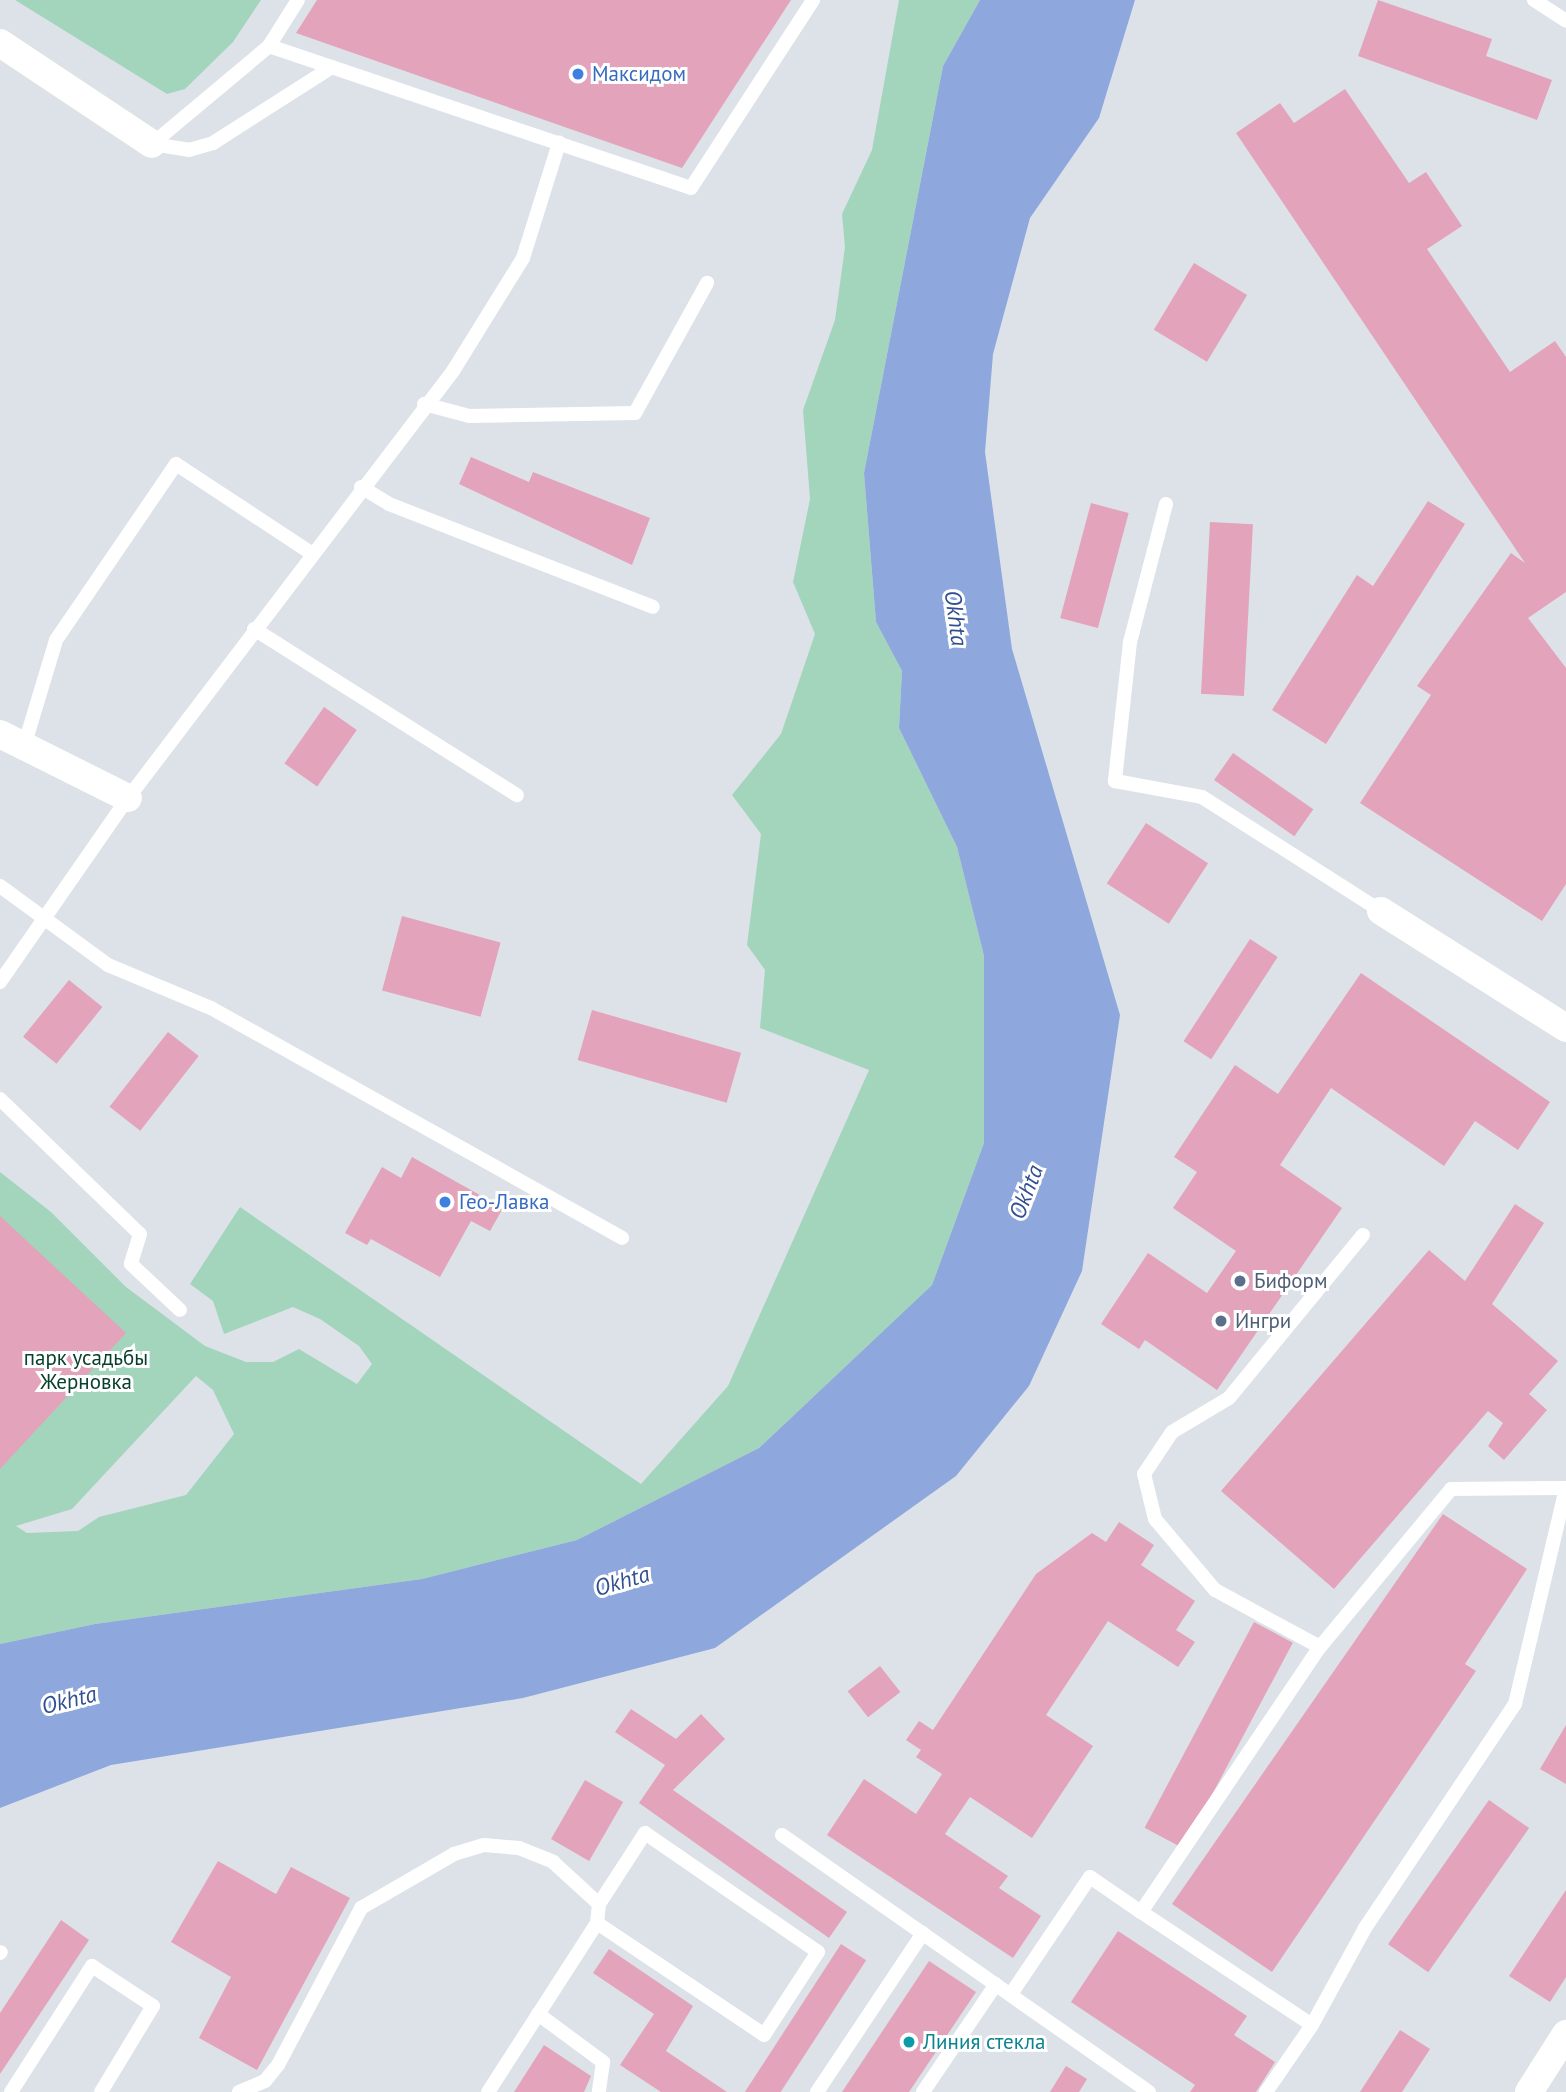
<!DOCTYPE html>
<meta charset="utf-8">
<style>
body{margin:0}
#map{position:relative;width:1566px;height:2092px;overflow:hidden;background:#dde2e8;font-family:"PT Sans",sans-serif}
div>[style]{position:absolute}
.green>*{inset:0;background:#a3d5bc}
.water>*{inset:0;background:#8ea8dd}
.building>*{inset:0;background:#e3a3bb;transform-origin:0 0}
.lane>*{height:14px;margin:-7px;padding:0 7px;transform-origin:7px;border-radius:7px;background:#fff}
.street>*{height:28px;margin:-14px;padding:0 14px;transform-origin:14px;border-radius:14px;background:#fff}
.dots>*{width:19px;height:19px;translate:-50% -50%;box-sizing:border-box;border:4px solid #fff;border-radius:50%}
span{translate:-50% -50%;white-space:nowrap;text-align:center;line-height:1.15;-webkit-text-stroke:6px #fff;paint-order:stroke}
.shop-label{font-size:21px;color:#366cbe}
.left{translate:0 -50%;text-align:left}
.service-label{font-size:21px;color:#4e5e75}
.park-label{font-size:21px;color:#07402b}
.culture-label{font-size:21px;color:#0d838f}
.water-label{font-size:23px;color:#325091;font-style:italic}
</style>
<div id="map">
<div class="green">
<i style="clip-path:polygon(15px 0,261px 0,233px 42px,185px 89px,167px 94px)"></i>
<i style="clip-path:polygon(evenodd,899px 0,980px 0,943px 66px,864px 473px,876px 622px,902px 671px,899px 728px,957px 847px,984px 956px,984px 1143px,932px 1285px,759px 1448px,577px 1540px,422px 1579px,95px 1624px,0 1644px,0 1172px,51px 1212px,126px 1287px,205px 1346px,246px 1362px,273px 1362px,299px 1349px,357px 1384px,372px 1364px,359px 1346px,320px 1319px,293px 1307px,224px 1334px,213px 1301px,190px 1284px,240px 1207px,641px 1484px,728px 1386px,869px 1070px,760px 1028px,765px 970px,747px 945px,761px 834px,732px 795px,781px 734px,815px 634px,793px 582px,810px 499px,803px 410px,835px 320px,845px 247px,842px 214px,872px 150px,899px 0,196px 1376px,213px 1390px,234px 1434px,186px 1495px,99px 1517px,78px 1531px,27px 1533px,16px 1526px,72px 1509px,196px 1376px)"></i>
</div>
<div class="water">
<i style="clip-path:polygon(980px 0,1135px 0,1099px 118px,1030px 218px,993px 354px,985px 452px,1012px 649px,1120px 1015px,1082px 1271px,1029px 1386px,956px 1476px,715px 1648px,523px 1698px,111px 1765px,0 1808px,0 1644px,95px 1624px,422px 1579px,577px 1540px,759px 1448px,932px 1285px,984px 1143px,984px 956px,957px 847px,899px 728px,902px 671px,876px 622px,864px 473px,943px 66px)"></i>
</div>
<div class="building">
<i style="clip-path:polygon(317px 0,791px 0,682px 168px,296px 33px)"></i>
<i style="clip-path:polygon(1378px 0,1492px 39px,1486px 56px,1552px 80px,1537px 120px,1358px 56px)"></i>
<i style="clip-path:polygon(1345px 89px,1409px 183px,1426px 172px,1462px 226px,1427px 249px,1510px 372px,1555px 341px,1566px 357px,1566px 592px,1528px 618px,1566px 668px,1566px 884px,1542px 921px,1360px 803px,1431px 695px,1417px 686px,1511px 553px,1525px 563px,1236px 133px,1280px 103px,1294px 123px)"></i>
<i style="left:1194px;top:263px;width:62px;height:78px;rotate:31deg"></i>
<i style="clip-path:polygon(471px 457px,529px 482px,533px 472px,650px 518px,632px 565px,459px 484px)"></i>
<i style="clip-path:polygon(1428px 501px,1465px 524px,1326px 744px,1272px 710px,1357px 575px,1373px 586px)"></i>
<i style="left:1091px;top:503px;width:39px;height:119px;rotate:15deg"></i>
<i style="left:1210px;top:522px;width:43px;height:172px;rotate:3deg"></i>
<i style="left:324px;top:707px;width:40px;height:69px;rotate:35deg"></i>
<i style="left:1233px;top:753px;width:98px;height:33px;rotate:35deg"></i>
<i style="left:1146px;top:823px;width:74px;height:72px;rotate:33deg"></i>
<i style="left:402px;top:916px;width:102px;height:77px;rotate:15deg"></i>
<i style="left:1250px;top:939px;width:33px;height:122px;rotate:33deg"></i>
<i style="clip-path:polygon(1361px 973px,1550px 1102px,1518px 1150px,1475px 1121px,1444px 1166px,1331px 1088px,1280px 1165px,1342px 1208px,1217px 1390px,1145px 1340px,1139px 1349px,1101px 1324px,1148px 1253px,1207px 1293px,1236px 1251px,1173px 1208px,1197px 1172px,1174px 1157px,1235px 1065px,1278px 1094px)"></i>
<i style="left:69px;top:980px;width:43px;height:73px;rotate:39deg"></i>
<i style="left:592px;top:1010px;width:155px;height:52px;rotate:16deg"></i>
<i style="left:168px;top:1032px;width:39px;height:95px;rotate:38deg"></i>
<i style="clip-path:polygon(412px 1157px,503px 1208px,490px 1231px,471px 1221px,440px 1277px,371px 1239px,367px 1245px,345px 1233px,382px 1167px,401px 1178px)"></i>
<i style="clip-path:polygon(1515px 1204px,1544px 1223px,1492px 1304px,1558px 1361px,1529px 1394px,1547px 1410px,1504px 1460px,1488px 1446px,1503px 1423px,1488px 1411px,1334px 1589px,1221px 1491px,1429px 1250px,1465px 1281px)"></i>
<i style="clip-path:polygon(0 1216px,126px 1333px,0 1469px)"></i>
<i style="clip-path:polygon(1443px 1514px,1527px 1569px,1465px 1664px,1476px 1671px,1272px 1972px,1172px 1904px)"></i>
<i style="clip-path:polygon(1119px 1522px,1154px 1545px,1141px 1565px,1195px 1601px,1176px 1630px,1195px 1642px,1178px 1667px,1108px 1621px,1046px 1715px,1093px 1746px,1032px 1838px,970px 1797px,945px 1834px,1008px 1876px,999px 1888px,1041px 1916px,1013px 1958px,827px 1835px,864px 1779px,916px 1814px,942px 1774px,916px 1757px,921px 1750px,906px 1740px,919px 1721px,933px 1730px,1036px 1574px,1092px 1533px,1106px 1542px)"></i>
<i style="left:1254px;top:1622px;width:44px;height:233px;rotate:28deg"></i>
<i style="left:880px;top:1666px;width:33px;height:41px;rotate:52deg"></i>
<i style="clip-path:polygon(631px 1709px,676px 1739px,701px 1714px,725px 1739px,673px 1790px,847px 1912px,829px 1938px,639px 1803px,665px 1765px,615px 1732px)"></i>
<i style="clip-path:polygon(1566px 1725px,1566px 1784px,1540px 1769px)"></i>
<i style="left:585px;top:1780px;width:44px;height:68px;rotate:30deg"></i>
<i style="left:1489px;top:1800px;width:49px;height:176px;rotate:35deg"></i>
<i style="clip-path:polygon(218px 1861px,276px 1894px,291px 1867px,350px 1898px,257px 2070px,199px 2038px,231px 1977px,171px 1942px)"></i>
<i style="clip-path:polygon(1566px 1890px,1566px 1977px,1550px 2002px,1509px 1976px)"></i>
<i style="clip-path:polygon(61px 1920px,89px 1940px,0 2074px,0 2013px)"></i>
<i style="clip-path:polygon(1118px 1931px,1247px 2016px,1234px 2035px,1275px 2062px,1256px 2092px,1190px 2092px,1195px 2085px,1071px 2002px)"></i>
<i style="left:841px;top:1944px;width:30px;height:176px;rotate:33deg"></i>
<i style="clip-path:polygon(609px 1949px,693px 2006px,666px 2051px,727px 2092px,661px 2092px,620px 2065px,654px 2014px,593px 1973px)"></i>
<i style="clip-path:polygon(929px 1961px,976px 1992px,909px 2092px,842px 2092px)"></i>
<i style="clip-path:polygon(1400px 2030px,1430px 2049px,1402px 2092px,1360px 2092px)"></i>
<i style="clip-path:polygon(544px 2045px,591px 2076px,584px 2092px,514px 2092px)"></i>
<i style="clip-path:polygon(1066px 2066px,1087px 2079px,1079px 2092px,1050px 2092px)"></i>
</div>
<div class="lane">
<i style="left:1534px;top:0;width:38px;rotate:33deg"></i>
<i style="left:269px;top:46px;width:445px;rotate:18.6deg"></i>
<i style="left:691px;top:188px;width:224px;rotate:-57deg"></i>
<i style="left:152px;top:144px;width:153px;rotate:-39.9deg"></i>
<i style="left:269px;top:46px;width:54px;rotate:-57.8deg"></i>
<i style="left:152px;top:144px;width:37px;rotate:9deg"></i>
<i style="left:189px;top:150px;width:25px;rotate:-16deg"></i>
<i style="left:213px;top:143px;width:141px;rotate:-32.6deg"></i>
<i style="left:424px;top:404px;width:47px;rotate:14.9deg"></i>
<i style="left:469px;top:416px;width:166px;rotate:-1deg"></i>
<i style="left:635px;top:413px;width:149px;rotate:-61deg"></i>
<i style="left:361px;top:487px;width:33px;rotate:31deg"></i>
<i style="left:389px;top:504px;width:283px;rotate:21.3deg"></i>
<i style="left:1166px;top:504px;width:143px;rotate:104.6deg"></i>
<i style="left:1130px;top:642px;width:140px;rotate:96.2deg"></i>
<i style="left:1115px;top:781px;width:88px;rotate:10.4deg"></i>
<i style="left:1202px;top:797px;width:212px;rotate:32.5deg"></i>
<i style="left:254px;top:629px;width:311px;rotate:32.3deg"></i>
<i style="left:25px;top:743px;width:108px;rotate:-73.2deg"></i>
<i style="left:56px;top:640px;width:213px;rotate:-55.7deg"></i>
<i style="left:176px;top:464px;width:162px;rotate:33.4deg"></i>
<i style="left:0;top:886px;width:134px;rotate:36.2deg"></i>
<i style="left:108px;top:965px;width:112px;rotate:22.7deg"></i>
<i style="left:211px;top:1008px;width:471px;rotate:29.2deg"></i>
<i style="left:0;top:982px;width:224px;rotate:-55.2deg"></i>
<i style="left:128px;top:798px;width:537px;rotate:-52.72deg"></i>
<i style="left:453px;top:371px;width:133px;rotate:-58.2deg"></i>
<i style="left:523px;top:258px;width:121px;rotate:-72.6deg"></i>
<i style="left:0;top:1099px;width:194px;rotate:44deg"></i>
<i style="left:140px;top:1234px;width:31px;rotate:107deg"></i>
<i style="left:131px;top:1264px;width:67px;rotate:43.2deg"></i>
<i style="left:1320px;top:1647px;width:119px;rotate:-151.5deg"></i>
<i style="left:1215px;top:1590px;width:93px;rotate:-130.2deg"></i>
<i style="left:1155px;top:1519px;width:46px;rotate:-103.7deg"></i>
<i style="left:1144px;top:1474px;width:50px;rotate:-56.3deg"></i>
<i style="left:1172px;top:1432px;width:66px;rotate:-30.8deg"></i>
<i style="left:1229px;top:1398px;width:211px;rotate:-50.6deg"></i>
<i style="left:782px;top:1835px;width:448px;rotate:35deg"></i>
<i style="left:597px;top:1923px;width:201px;rotate:33.8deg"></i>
<i style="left:764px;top:2035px;width:99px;rotate:-57deg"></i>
<i style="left:818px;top:1952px;width:210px;rotate:-145.5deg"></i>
<i style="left:645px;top:1833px;width:85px;rotate:122.9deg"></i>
<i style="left:0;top:1953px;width:1px;rotate:-45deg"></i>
<i style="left:1011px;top:1994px;width:141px;rotate:-56deg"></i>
<i style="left:1090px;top:1877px;width:62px;rotate:34.5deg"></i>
<i style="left:538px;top:2014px;width:81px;rotate:36.4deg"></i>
<i style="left:603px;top:2062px;width:30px;rotate:98deg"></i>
<i style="left:1312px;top:2025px;width:205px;rotate:-146.5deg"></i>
<i style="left:1141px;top:1912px;width:320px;rotate:-56deg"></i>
<i style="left:1320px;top:1647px;width:205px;rotate:-50.3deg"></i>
<i style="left:1451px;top:1489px;width:115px;rotate:-0.5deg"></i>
<i style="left:11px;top:2092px;width:150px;rotate:-57.3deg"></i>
<i style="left:92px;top:1966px;width:73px;rotate:33.3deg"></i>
<i style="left:153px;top:2006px;width:100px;rotate:121.2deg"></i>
<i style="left:239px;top:2092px;width:28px;rotate:-23deg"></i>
<i style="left:265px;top:2081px;width:21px;rotate:-51deg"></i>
<i style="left:278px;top:2065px;width:178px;rotate:-62.1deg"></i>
<i style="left:361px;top:1908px;width:108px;rotate:-30.1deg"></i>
<i style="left:454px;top:1854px;width:31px;rotate:-17deg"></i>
<i style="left:484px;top:1845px;width:35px;rotate:5deg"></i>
<i style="left:519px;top:1848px;width:37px;rotate:22deg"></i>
<i style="left:553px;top:1862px;width:62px;rotate:42.4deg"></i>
<i style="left:599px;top:1904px;width:19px;rotate:96deg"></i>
<i style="left:597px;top:1923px;width:201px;rotate:122.8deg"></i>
<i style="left:817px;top:2092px;width:191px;rotate:-56.3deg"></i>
<i style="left:923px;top:2092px;width:130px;rotate:-55.9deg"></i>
<i style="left:1266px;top:2092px;width:81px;rotate:-55.5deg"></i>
<i style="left:1312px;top:2025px;width:111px;rotate:-61.3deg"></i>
<i style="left:1365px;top:1928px;width:270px;rotate:-56.2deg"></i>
<i style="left:1515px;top:1704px;width:222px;rotate:-76.7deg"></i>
</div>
<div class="street">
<i style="left:0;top:43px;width:182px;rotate:33.6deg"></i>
<i style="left:0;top:734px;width:143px;rotate:26.6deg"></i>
<i style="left:1381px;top:911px;width:219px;rotate:32.3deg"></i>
<i style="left:1529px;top:2092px;width:69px;rotate:-57.5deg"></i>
</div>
<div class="dots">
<i style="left:578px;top:74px;background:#3f7fe0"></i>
<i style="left:445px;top:1202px;background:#3f7fe0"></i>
<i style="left:1240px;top:1281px;background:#5c6f8a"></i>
<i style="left:1221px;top:1321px;background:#5c6f8a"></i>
<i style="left:909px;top:2042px;background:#0f9aa8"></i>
</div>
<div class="shop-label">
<span class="left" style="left:592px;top:74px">Максидом</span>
<span class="left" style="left:459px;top:1202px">Гео-Лавка</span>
</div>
<div class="service-label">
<span class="left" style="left:1254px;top:1281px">Биформ</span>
<span class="left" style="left:1235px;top:1321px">Ингри</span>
</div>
<div class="park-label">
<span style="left:86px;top:1370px">парк усадьбы<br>Жерновка</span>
</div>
<div class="culture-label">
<span class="left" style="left:923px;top:2042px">Линия стекла</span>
</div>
<div class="water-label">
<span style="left:956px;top:618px;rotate:82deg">Okhta</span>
<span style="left:1026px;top:1192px;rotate:-69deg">Okhta</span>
<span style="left:622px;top:1581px;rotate:-16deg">Okhta</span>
<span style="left:69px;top:1700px;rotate:-14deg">Okhta</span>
</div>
</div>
